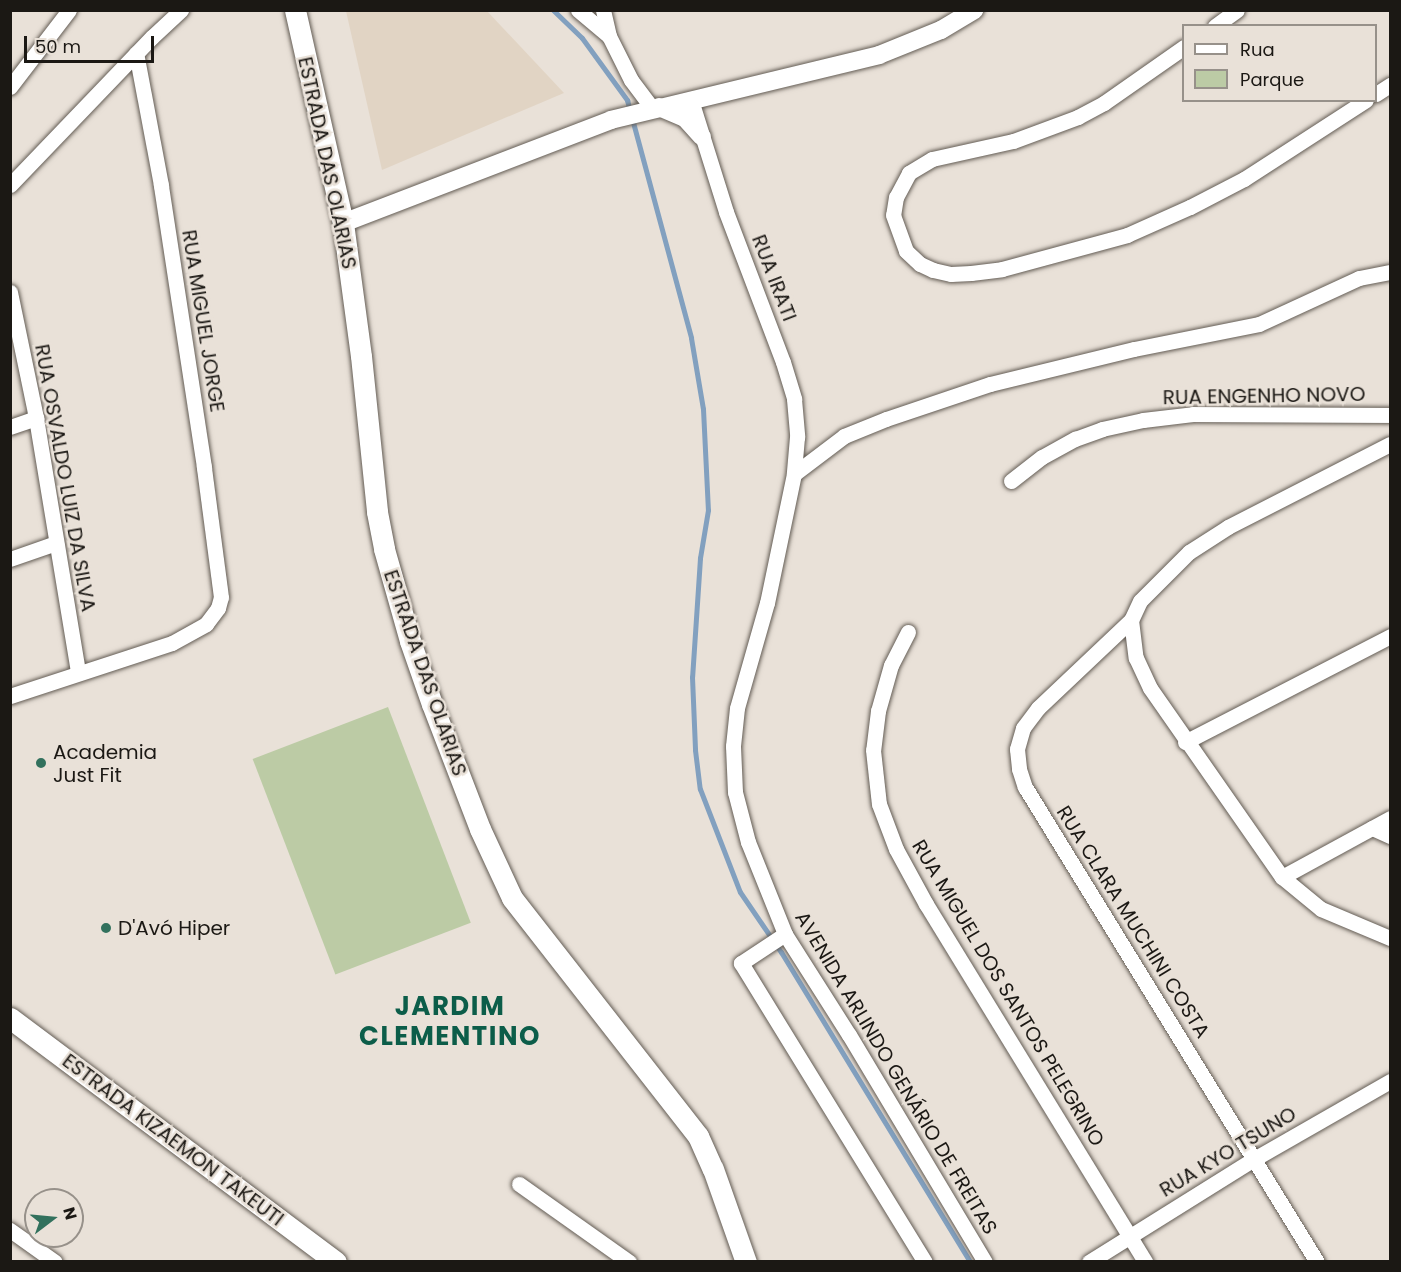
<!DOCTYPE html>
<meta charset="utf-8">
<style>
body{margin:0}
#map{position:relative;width:1401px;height:1272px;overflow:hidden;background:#e9e1d8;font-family:Poppins,sans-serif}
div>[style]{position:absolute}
.built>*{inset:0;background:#e1d4c4}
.green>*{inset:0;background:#bccba5;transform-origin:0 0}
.stream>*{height:5px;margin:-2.5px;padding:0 2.5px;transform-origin:2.5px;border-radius:2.5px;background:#82a0bf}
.roads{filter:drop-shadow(0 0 2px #635c54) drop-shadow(0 0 2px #635c54)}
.minor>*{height:15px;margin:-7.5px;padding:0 7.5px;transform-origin:7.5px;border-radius:7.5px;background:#fff}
.tertiary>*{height:18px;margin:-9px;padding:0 9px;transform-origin:9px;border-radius:9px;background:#fff}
.secondary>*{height:21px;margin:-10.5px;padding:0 10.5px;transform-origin:10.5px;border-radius:10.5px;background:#fff}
.dots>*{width:16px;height:16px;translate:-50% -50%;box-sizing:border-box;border:3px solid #e9e1d8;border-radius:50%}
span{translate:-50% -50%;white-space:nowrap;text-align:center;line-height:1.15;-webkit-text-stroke:5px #e9e1d8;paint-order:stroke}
.street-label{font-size:20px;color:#1b1814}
.poi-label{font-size:20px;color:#1b1814}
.left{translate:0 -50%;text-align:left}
.district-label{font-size:26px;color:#0c5d49;font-weight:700;letter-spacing:1.5px}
.frame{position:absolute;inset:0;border:12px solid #1b1814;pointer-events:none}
.legend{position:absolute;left:1182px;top:24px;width:195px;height:78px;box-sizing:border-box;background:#e9e1d8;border:2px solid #97918a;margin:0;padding:8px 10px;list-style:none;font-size:18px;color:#1b1814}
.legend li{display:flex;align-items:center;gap:12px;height:30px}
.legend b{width:30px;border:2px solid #97918a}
.north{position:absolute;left:24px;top:1188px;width:60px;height:60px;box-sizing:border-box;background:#e9e1d8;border:2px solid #97918a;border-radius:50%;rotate:74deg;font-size:16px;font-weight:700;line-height:24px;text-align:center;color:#1b1814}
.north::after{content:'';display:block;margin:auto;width:21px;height:27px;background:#32715d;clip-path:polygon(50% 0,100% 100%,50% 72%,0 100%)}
.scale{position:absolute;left:24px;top:36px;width:130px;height:27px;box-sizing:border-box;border:3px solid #1b1814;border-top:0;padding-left:8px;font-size:18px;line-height:21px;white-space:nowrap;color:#1b1814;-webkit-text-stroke:4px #e9e1d8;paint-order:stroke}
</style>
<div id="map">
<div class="built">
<i style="clip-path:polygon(346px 11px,487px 11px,564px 93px,382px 170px)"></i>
</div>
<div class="green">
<i style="left:388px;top:707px;width:231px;height:145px;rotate:69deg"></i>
</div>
<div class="stream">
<i style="left:553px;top:10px;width:40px;rotate:44deg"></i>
<i style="left:582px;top:38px;width:77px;rotate:54deg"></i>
<i style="left:627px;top:100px;width:246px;rotate:74.9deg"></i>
<i style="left:691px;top:338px;width:72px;rotate:80.4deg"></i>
<i style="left:703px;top:409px;width:101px;rotate:87.2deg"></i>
<i style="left:708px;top:510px;width:49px;rotate:99.5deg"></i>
<i style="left:700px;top:558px;width:119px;rotate:93.8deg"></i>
<i style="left:692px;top:677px;width:73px;rotate:87.6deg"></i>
<i style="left:695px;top:750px;width:39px;rotate:83deg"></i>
<i style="left:700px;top:789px;width:110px;rotate:68.8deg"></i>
<i style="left:740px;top:892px;width:73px;rotate:55.7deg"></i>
<i style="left:781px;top:952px;width:363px;rotate:58.6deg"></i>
</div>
<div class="roads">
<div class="minor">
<i style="left:578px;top:10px;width:40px;rotate:40deg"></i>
<i style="left:603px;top:10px;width:27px;rotate:77deg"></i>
<i style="left:609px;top:36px;width:49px;rotate:63.4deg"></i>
<i style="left:631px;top:80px;width:35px;rotate:53deg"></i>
<i style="left:1215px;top:26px;width:27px;rotate:-36deg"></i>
<i style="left:1184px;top:47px;width:98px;rotate:145deg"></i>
<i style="left:1104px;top:103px;width:30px;rotate:152deg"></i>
<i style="left:1078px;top:117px;width:69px;rotate:159.7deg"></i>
<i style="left:1013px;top:141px;width:83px;rotate:167.5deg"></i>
<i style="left:932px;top:159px;width:27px;rotate:149deg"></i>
<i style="left:909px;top:173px;width:27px;rotate:118deg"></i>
<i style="left:896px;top:197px;width:18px;rotate:99deg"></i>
<i style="left:893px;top:215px;width:38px;rotate:70deg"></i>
<i style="left:906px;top:251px;width:19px;rotate:43deg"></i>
<i style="left:920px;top:264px;width:14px;rotate:25deg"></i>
<i style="left:933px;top:270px;width:18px;rotate:13deg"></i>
<i style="left:951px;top:274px;width:20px;rotate:-3deg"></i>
<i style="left:971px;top:273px;width:31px;rotate:-7deg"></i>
<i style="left:1002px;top:269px;width:130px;rotate:-15.2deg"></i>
<i style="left:1127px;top:235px;width:69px;rotate:-24deg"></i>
<i style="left:1190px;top:207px;width:61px;rotate:-27.4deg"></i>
<i style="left:1244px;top:179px;width:145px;rotate:-32.9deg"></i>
<i style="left:10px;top:87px;width:97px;rotate:-52.5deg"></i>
<i style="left:1376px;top:94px;width:17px;rotate:-33deg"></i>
<i style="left:691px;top:100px;width:117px;rotate:72.6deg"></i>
<i style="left:726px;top:212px;width:160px;rotate:69.2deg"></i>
<i style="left:783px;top:362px;width:39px;rotate:73deg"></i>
<i style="left:794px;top:399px;width:38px;rotate:85deg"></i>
<i style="left:797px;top:437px;width:37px;rotate:95deg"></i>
<i style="left:10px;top:185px;width:205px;rotate:-46.2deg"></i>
<i style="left:152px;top:37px;width:40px;rotate:-43deg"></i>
<i style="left:10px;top:292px;width:129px;rotate:78.3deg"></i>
<i style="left:36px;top:418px;width:257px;rotate:80.6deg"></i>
<i style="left:10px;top:427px;width:28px;rotate:-19deg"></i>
<i style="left:1390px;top:444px;width:182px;rotate:152.9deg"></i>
<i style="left:1228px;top:527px;width:46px;rotate:147.3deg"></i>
<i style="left:1189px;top:552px;width:69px;rotate:135deg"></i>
<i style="left:1140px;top:601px;width:21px;rotate:115deg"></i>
<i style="left:1131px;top:620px;width:38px;rotate:83deg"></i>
<i style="left:1136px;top:658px;width:33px;rotate:65deg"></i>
<i style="left:1150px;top:688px;width:231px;rotate:55.1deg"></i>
<i style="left:1282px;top:877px;width:50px;rotate:39.4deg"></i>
<i style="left:1321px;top:909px;width:75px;rotate:22.8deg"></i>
<i style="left:1011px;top:481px;width:39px;rotate:-38deg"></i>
<i style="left:1042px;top:457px;width:38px;rotate:-29deg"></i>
<i style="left:1075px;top:439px;width:29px;rotate:-20deg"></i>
<i style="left:1102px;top:429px;width:42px;rotate:-12.4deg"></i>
<i style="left:1143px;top:420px;width:50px;rotate:-6.8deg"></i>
<i style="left:1193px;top:414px;width:197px;rotate:0.3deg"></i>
<i style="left:10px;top:559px;width:49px;rotate:-19.2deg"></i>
<i style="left:1131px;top:620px;width:128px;rotate:136.6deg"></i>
<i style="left:1038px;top:708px;width:25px;rotate:127deg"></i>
<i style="left:1023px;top:728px;width:22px;rotate:106deg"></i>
<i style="left:1017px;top:749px;width:20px;rotate:84deg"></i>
<i style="left:1019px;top:769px;width:19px;rotate:72deg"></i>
<i style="left:1025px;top:787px;width:558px;rotate:58.42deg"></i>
<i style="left:908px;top:632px;width:37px;rotate:117deg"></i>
<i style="left:891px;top:665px;width:48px;rotate:105.8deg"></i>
<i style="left:878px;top:711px;width:39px;rotate:97deg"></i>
<i style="left:873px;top:750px;width:54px;rotate:83.7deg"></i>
<i style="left:879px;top:804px;width:48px;rotate:69.3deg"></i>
<i style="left:896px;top:849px;width:63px;rotate:61.4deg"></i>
<i style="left:926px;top:904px;width:420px;rotate:58.5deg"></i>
<i style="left:10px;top:696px;width:170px;rotate:-18.1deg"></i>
<i style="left:172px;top:643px;width:39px;rotate:-29deg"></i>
<i style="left:206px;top:624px;width:20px;rotate:-53deg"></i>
<i style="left:218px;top:608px;width:11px;rotate:-75deg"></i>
<i style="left:221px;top:597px;width:131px;rotate:-97.5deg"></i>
<i style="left:204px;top:467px;width:285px;rotate:-98.7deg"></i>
<i style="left:161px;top:185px;width:134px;rotate:-100.7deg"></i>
<i style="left:1185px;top:742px;width:231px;rotate:-27.3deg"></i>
<i style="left:1372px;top:828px;width:20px;rotate:24deg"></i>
<i style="left:1282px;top:877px;width:123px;rotate:-28.6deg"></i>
<i style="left:785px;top:934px;width:53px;rotate:146.6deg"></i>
<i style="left:741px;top:963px;width:351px;rotate:58.4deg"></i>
<i style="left:519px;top:1184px;width:135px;rotate:35.3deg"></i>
<i style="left:10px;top:1230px;width:55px;rotate:35.4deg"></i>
<i style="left:985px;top:1262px;width:265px;rotate:-120.9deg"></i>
<i style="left:849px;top:1035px;width:120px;rotate:-122.4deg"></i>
<i style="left:785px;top:934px;width:99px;rotate:-111.9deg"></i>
<i style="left:748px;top:842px;width:52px;rotate:-104.6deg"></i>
<i style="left:735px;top:792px;width:46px;rotate:-92.5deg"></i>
<i style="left:733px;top:746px;width:38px;rotate:-84deg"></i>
<i style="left:737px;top:708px;width:109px;rotate:-74.1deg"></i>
<i style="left:767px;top:603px;width:132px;rotate:-78.2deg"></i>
<i style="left:794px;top:474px;width:63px;rotate:-37.2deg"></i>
<i style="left:844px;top:436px;width:45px;rotate:-22deg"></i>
<i style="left:886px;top:419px;width:110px;rotate:-18.6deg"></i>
<i style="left:990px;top:384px;width:148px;rotate:-13.7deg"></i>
<i style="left:1134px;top:349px;width:127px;rotate:-11.3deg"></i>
<i style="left:1259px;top:324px;width:110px;rotate:-24.7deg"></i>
<i style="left:1359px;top:278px;width:32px;rotate:-11deg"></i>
<i style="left:1089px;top:1262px;width:195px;rotate:-32deg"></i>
<i style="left:1254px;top:1159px;width:157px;rotate:-29.8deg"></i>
</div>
<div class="tertiary">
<i style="left:659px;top:107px;width:28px;rotate:23deg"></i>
<i style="left:685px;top:118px;width:25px;rotate:48deg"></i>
<i style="left:343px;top:223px;width:287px;rotate:-21deg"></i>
<i style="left:611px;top:120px;width:276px;rotate:-13.6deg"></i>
<i style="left:879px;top:55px;width:67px;rotate:-22deg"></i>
<i style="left:941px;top:30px;width:39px;rotate:-31deg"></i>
</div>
<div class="secondary">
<i style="left:295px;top:10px;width:218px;rotate:77.3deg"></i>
<i style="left:343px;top:223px;width:134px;rotate:82.3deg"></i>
<i style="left:361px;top:356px;width:157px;rotate:84.1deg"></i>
<i style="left:377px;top:512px;width:38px;rotate:79deg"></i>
<i style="left:384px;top:549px;width:96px;rotate:74.2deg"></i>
<i style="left:410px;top:641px;width:67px;rotate:70.8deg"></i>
<i style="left:432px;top:704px;width:134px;rotate:69deg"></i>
<i style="left:480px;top:829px;width:76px;rotate:65.1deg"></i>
<i style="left:512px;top:898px;width:302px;rotate:52deg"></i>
<i style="left:698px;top:1136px;width:36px;rotate:66deg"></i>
<i style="left:713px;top:1169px;width:99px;rotate:70.5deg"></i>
<i style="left:10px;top:1018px;width:407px;rotate:36.8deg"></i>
</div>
</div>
<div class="dots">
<i style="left:41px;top:763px;background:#32715d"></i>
<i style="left:106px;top:928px;background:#32715d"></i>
</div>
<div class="street-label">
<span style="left:327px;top:163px;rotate:78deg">ESTRADA DAS OLARIAS</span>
<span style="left:774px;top:278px;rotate:69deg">RUA IRATI</span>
<span style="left:203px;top:321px;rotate:81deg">RUA MIGUEL JORGE</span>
<span style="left:1264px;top:396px;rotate:-1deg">RUA ENGENHO NOVO</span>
<span style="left:65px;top:478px;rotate:80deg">RUA OSVALDO LUIZ DA SILVA</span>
<span style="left:425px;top:673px;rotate:71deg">ESTRADA DAS OLARIAS</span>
<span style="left:1133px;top:922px;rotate:58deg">RUA CLARA MUCHINI COSTA</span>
<span style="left:1008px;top:993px;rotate:59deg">RUA MIGUEL DOS SANTOS PELEGRINO</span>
<span style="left:896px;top:1073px;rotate:59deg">AVENIDA ARLINDO GENÁRIO DE FREITAS</span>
<span style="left:173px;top:1140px;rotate:37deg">ESTRADA KIZAEMON TAKEUTI</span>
<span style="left:1228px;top:1152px;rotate:-31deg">RUA KYO TSUNO</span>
</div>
<div class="poi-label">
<span class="left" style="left:53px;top:764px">Academia<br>Just Fit</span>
<span class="left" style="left:118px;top:928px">D'Avó Hiper</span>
</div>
<div class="district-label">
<span style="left:450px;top:1022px">JARDIM<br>CLEMENTINO</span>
</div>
<div class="frame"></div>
<ul class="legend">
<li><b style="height:8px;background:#fff"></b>Rua</li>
<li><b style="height:16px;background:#bccba5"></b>Parque</li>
</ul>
<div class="north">N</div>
<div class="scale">50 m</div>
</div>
